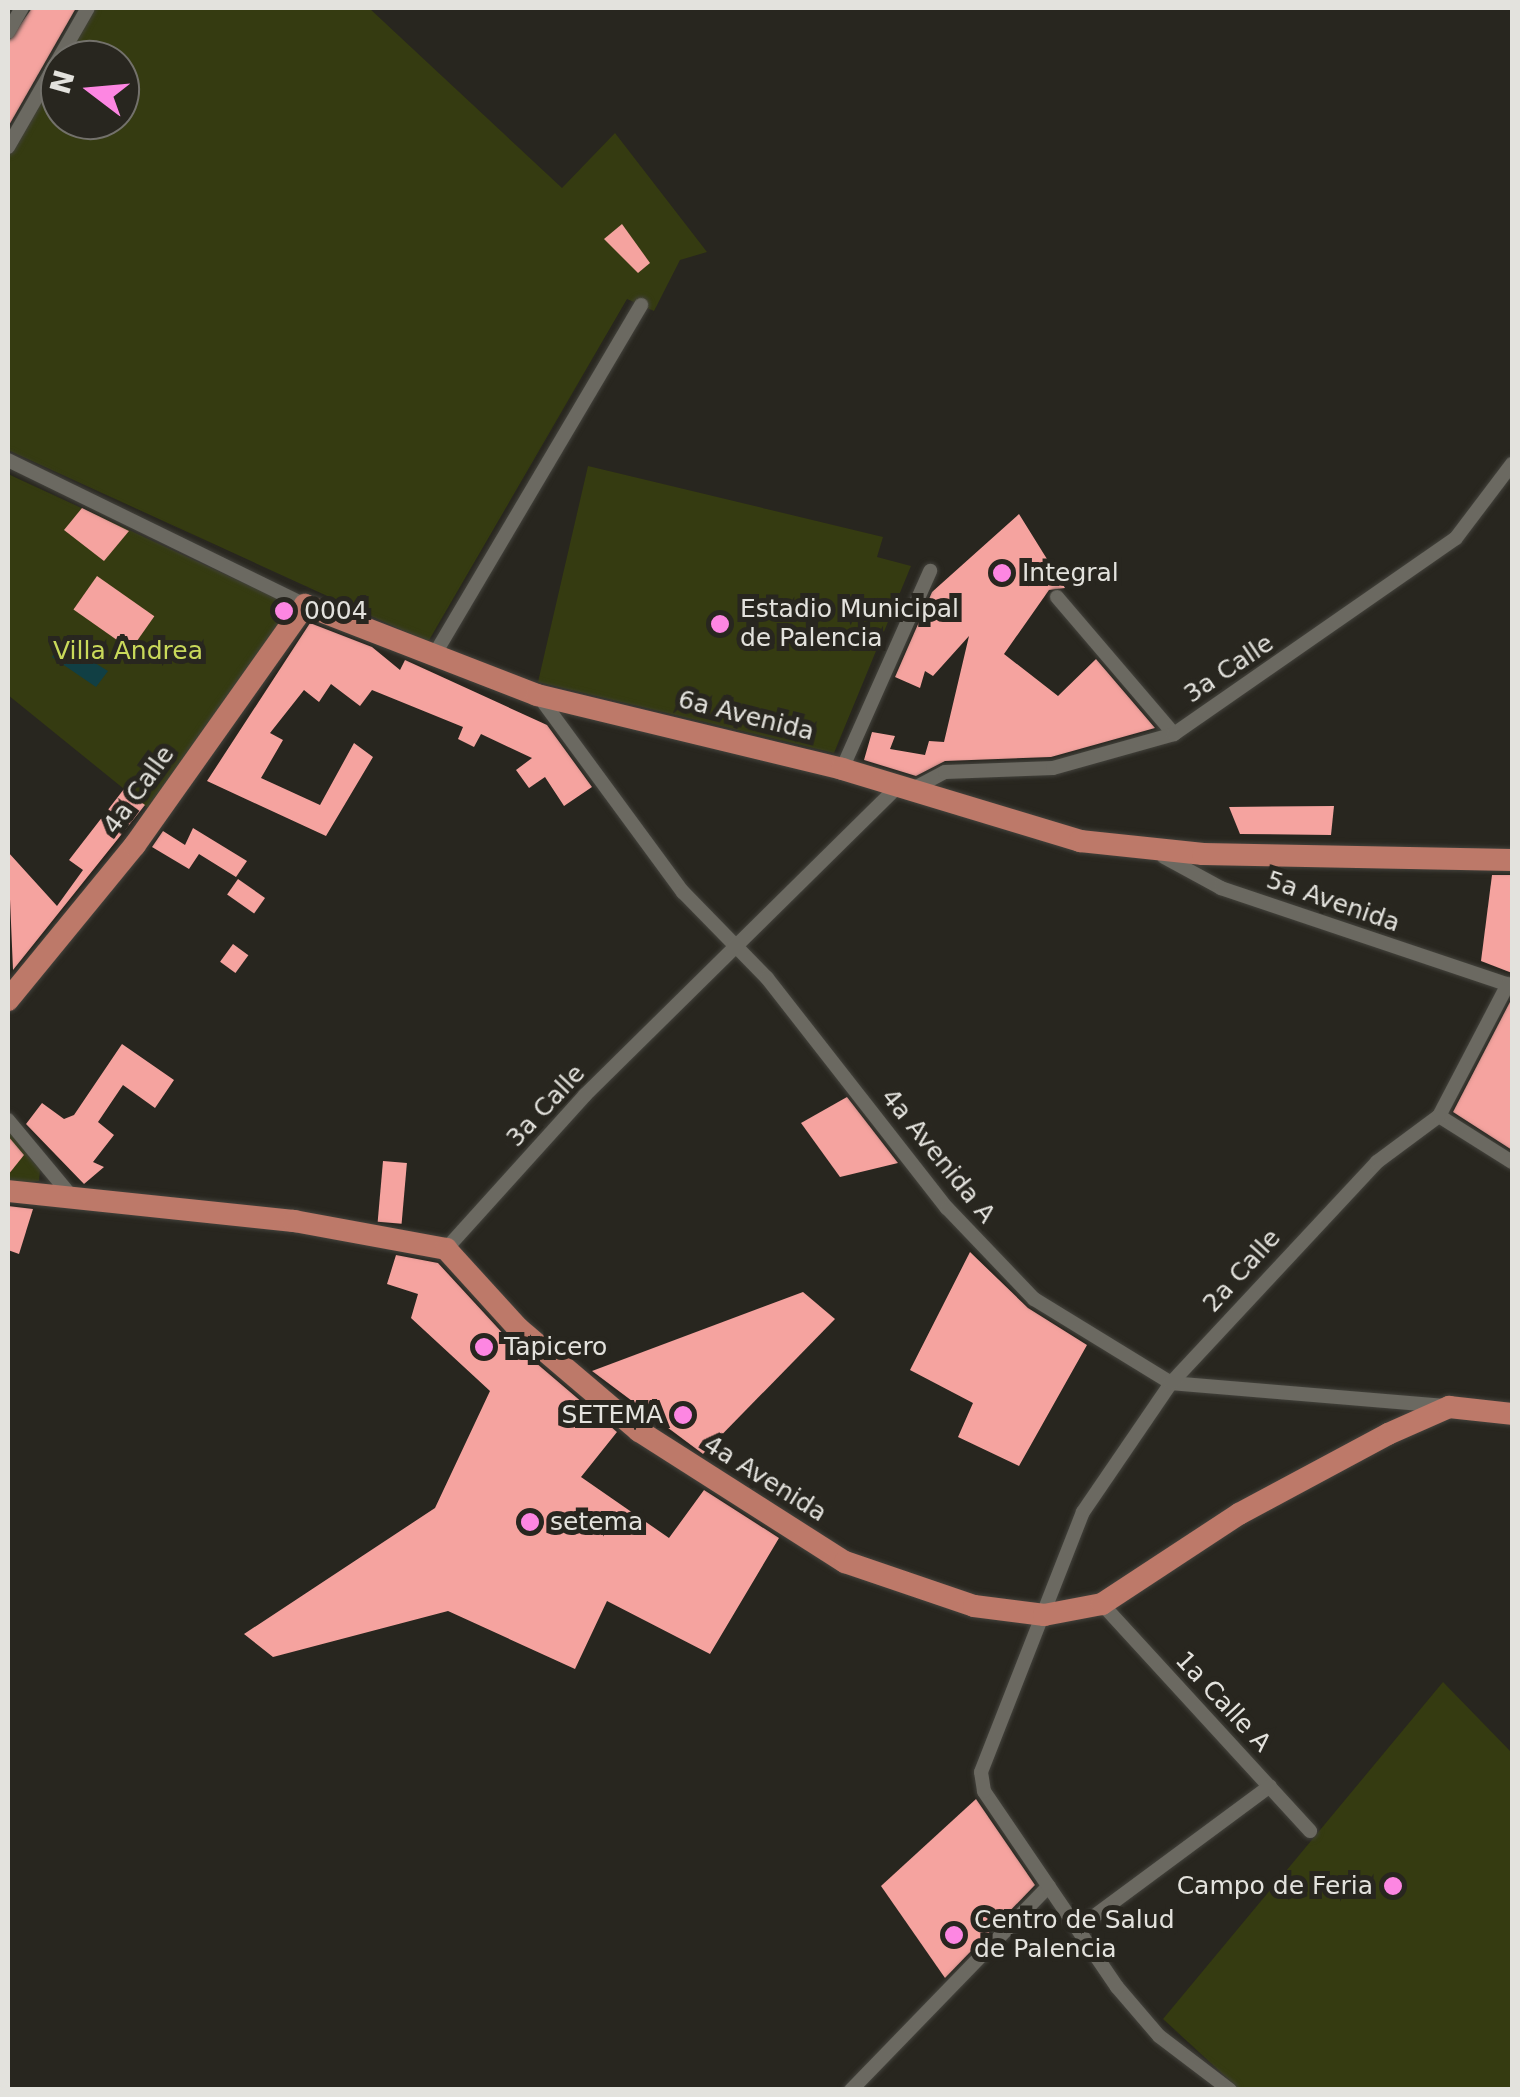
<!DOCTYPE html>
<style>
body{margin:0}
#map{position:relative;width:1520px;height:2097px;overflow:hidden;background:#28261f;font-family:"DejaVu Sans",sans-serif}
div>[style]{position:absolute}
.green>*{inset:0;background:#353b11}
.water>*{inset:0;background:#113f44}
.building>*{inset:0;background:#f5a39f;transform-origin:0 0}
.roads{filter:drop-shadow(0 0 2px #43423c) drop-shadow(0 0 2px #43423c)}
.street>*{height:14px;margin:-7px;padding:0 7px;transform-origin:7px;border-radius:7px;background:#6b6961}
.primary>*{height:22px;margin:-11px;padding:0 11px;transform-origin:11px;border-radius:11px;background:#bd7969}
.dots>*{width:28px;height:28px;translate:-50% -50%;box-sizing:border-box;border:5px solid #28261f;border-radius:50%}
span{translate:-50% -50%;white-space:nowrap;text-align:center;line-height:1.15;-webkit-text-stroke:10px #28261f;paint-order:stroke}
.poi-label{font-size:25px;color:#e3e2dd}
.left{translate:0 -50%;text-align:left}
.right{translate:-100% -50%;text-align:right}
.park-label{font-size:25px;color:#c9d95a}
.street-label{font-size:25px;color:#e3e2dd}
.frame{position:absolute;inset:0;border:10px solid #e3e2dd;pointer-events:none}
.north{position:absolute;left:40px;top:40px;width:100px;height:100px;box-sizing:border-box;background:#28261f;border:2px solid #73716b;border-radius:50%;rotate:286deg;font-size:28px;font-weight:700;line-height:40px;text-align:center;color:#e3e2dd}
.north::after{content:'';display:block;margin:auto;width:35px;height:45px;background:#fd86e2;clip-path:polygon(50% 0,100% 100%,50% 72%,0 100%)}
</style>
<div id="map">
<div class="green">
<i style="clip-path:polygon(92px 8px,369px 8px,562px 188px,615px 133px,707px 252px,680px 260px,654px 311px,627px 299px,428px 642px,8px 450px,8px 153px,60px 62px,60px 120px,120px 120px,120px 60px,61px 60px)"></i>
<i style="clip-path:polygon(588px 466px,883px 537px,877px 557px,911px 566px,834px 753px,538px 682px)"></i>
<i style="clip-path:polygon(8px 474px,276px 598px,280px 629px,150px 810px,8px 695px)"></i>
<i style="clip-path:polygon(8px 1130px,41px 1159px,39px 1181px,8px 1184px)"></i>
<i style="clip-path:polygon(1443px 1682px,1512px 1753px,1512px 2089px,1239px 2089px,1163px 2019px)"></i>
</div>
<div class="water">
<i style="clip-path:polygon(61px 642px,108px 671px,96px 687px,52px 657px)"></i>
</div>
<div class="building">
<i style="clip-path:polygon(32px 8px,76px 8px,8px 127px,8px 42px)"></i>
<i style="clip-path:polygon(622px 224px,650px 263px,638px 273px,604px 239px)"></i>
<i style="clip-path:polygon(82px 508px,129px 531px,104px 561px,64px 530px)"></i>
<i style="clip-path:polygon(1019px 514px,1065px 588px,1049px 590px,1004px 654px,1058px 696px,1096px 659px,1155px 728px,1051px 757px,945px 761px,916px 776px,864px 760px,872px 732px,895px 736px,890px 749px,925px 755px,929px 741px,944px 742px,969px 636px,933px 676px,925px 671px,920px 688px,895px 677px,932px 592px)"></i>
<i style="left:97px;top:576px;width:70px;height:41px;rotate:35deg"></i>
<i style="clip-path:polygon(310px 623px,372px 647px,400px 670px,405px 660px,547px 725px,592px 787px,564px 806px,545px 777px,529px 788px,516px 770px,532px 758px,481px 734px,474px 747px,458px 739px,463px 727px,372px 690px,360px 706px,331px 684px,319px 702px,304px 690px,270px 733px,283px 740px,261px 778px,320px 805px,354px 743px,373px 757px,326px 836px,207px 781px)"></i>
<i style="clip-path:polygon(124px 789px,145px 805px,13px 970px,8px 852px,57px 906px,83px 870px,69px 860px)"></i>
<i style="clip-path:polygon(1334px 806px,1331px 835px,1240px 834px,1229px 807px)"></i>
<i style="clip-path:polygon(193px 828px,247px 861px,236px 877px,199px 854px,189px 869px,152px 847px,163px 831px,185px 845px)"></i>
<i style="clip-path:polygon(1492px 875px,1512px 875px,1512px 973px,1481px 961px)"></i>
<i style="left:238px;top:879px;width:33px;height:19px;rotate:35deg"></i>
<i style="left:233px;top:944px;width:19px;height:22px;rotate:36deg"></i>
<i style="clip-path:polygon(1512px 998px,1512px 1150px,1453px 1112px)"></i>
<i style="clip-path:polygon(122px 1044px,174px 1080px,155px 1108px,123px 1085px,98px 1122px,114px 1135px,93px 1162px,104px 1167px,84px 1184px,26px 1124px,42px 1103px,64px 1119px,74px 1115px)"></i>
<i style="clip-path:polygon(847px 1097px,898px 1163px,840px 1177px,801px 1123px)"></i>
<i style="clip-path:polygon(8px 1136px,24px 1155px,8px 1175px)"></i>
<i style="left:383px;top:1161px;width:24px;height:61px;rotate:5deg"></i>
<i style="clip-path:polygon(8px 1206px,33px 1209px,19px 1254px,8px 1250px)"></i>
<i style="clip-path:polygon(970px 1252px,1028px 1308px,1087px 1345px,1019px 1466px,958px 1437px,973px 1403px,910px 1370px)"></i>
<i style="clip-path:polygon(396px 1255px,438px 1263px,508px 1339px,617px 1432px,581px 1477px,669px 1538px,704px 1490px,779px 1538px,710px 1654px,607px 1601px,575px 1669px,448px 1611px,273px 1657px,244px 1634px,435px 1508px,490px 1391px,411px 1318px,418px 1294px,387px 1284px)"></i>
<i style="clip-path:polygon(803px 1292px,835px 1319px,703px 1454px,592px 1371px)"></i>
<i style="clip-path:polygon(976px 1799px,1035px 1885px,945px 1978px,881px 1886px)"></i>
</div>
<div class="roads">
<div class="street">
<i style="left:8px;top:32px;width:28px;rotate:-60deg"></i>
<i style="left:8px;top:147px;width:160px;rotate:-60.1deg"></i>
<i style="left:8px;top:460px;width:331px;rotate:26deg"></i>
<i style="left:1057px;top:597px;width:180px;rotate:49.5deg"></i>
<i style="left:433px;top:657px;width:409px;rotate:-59.4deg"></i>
<i style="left:541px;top:699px;width:240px;rotate:53.7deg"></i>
<i style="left:683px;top:892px;width:120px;rotate:45.7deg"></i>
<i style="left:767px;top:978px;width:292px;rotate:52deg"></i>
<i style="left:947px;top:1208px;width:126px;rotate:46.3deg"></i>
<i style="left:1034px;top:1299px;width:161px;rotate:31.5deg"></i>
<i style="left:1171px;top:1383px;width:274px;rotate:4.8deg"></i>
<i style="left:842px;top:769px;width:217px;rotate:-66deg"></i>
<i style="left:911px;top:790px;width:38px;rotate:-28deg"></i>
<i style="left:945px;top:772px;width:108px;rotate:-2.1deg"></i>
<i style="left:1053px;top:768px;width:126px;rotate:-15.7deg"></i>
<i style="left:1174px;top:734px;width:343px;rotate:-34.8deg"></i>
<i style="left:1456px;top:538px;width:93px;rotate:-52.9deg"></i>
<i style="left:1164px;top:857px;width:65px;rotate:28.5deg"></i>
<i style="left:1221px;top:888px;width:307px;rotate:18.6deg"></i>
<i style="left:1439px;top:1116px;width:86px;rotate:32.2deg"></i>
<i style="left:8px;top:1120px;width:100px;rotate:50.3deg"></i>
<i style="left:446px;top:1249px;width:207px;rotate:-47.9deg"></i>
<i style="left:585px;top:1095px;width:438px;rotate:-44.6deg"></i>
<i style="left:1102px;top:1604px;width:308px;rotate:47.5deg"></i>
<i style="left:1081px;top:1926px;width:235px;rotate:-36.5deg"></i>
<i style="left:851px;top:2090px;width:284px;rotate:-45.9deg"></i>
<i style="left:1230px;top:2090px;width:89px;rotate:-142.7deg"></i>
<i style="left:1159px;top:2036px;width:65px;rotate:-130.6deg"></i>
<i style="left:1117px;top:1987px;width:237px;rotate:-124.2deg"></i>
<i style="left:984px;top:1791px;width:19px;rotate:-99deg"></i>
<i style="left:981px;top:1772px;width:279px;rotate:-68.6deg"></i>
<i style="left:1083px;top:1512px;width:156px;rotate:-55.7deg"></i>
<i style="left:1171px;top:1383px;width:302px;rotate:-47deg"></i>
<i style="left:1377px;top:1162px;width:77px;rotate:-36.6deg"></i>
<i style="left:1439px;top:1116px;width:149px;rotate:-62.4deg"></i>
</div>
<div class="primary">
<i style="left:8px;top:1000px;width:200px;rotate:-50.7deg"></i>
<i style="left:135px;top:845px;width:294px;rotate:-54.7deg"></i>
<i style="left:305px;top:605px;width:249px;rotate:21.2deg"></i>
<i style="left:537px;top:695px;width:314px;rotate:13.6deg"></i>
<i style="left:842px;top:769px;width:249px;rotate:16.8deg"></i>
<i style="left:1080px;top:841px;width:124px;rotate:6deg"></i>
<i style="left:1203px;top:854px;width:309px;rotate:1.1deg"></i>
<i style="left:8px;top:1191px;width:288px;rotate:6deg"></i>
<i style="left:294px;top:1221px;width:155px;rotate:10.4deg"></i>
<i style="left:446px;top:1249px;width:107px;rotate:47.7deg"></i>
<i style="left:518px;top:1328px;width:159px;rotate:40.4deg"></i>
<i style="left:639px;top:1431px;width:244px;rotate:32.5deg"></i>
<i style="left:845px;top:1562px;width:136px;rotate:18.8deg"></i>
<i style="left:974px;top:1606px;width:71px;rotate:7.3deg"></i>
<i style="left:1044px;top:1615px;width:59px;rotate:-10.7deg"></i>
<i style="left:1102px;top:1604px;width:164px;rotate:-33.3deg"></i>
<i style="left:1239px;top:1514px;width:169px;rotate:-28.2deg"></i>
<i style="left:1388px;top:1434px;width:67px;rotate:-23.9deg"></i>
<i style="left:1449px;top:1407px;width:63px;rotate:6.3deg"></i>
</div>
</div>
<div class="dots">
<i style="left:1002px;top:573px;background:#fd86e2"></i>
<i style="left:284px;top:611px;background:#fd86e2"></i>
<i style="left:720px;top:624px;background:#fd86e2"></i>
<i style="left:484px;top:1347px;background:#fd86e2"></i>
<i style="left:683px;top:1415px;background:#fd86e2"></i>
<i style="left:530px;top:1522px;background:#fd86e2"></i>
<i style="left:1393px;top:1886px;background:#fd86e2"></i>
<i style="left:954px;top:1935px;background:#fd86e2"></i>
</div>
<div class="poi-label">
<span class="left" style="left:1022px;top:573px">Integral</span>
<span class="left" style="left:740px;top:624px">Estadio Municipal<br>de Palencia</span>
<span class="left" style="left:304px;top:611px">0004</span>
<span class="left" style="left:504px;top:1347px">Tapicero</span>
<span class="right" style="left:663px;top:1415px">SETEMA</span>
<span class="left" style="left:550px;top:1522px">setema</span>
<span class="right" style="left:1373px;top:1886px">Campo de Feria</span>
<span class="left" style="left:974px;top:1935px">Centro de Salud<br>de Palencia</span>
</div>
<div class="park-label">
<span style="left:128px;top:651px">Villa Andrea</span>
</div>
<div class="street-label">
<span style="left:1229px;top:669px;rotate:-34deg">3a Calle</span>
<span style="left:746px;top:716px;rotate:14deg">6a Avenida</span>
<span style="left:139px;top:790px;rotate:-54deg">4a Calle</span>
<span style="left:1333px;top:902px;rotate:19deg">5a Avenida</span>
<span style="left:546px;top:1106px;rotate:-47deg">3a Calle</span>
<span style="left:938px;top:1156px;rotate:51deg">4a Avenida A</span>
<span style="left:1242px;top:1271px;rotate:-48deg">2a Calle</span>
<span style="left:765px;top:1479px;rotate:32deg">4a Avenida</span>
<span style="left:1223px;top:1702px;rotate:47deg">1a Calle A</span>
</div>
<div class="frame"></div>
<div class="north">N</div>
</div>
